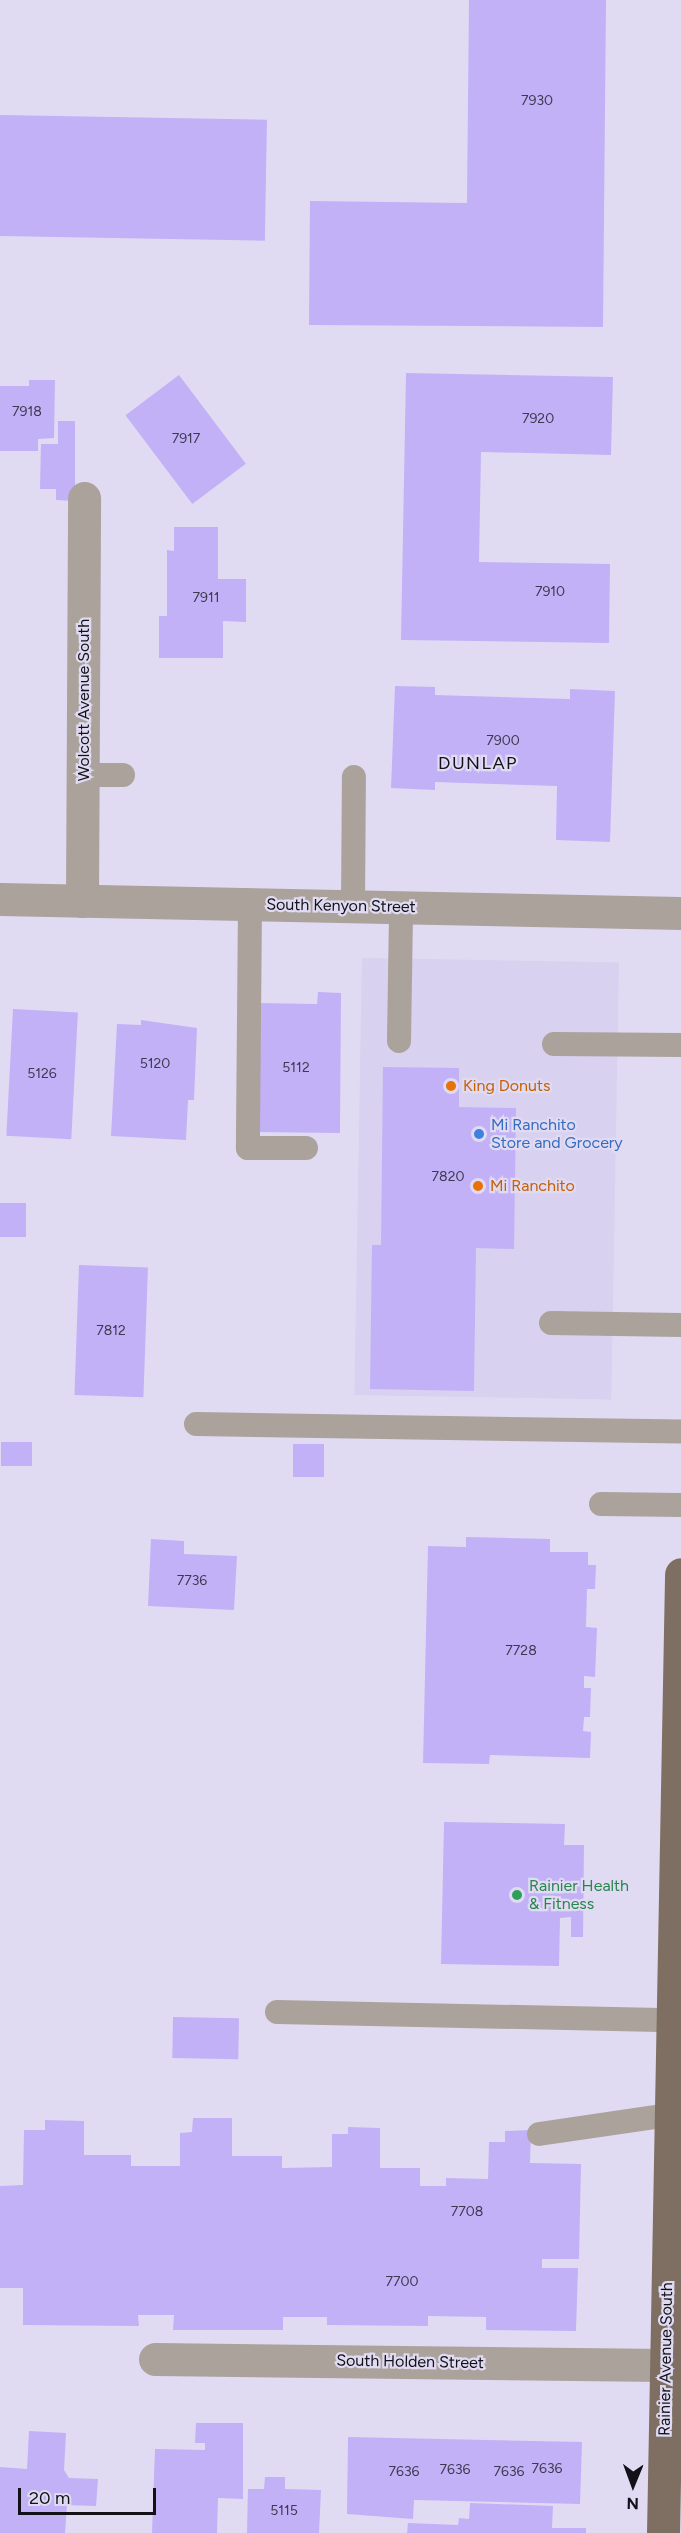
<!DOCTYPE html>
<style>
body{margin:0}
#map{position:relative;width:681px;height:2533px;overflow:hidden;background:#e0dbf2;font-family:Figtree,sans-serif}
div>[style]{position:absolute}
.built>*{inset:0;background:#d8d1ef;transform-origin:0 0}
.building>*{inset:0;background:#c2b1f7;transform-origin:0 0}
.service>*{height:24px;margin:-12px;padding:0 12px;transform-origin:12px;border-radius:12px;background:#aaa29b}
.minor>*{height:33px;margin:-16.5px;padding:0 16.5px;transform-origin:16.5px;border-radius:16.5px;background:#aaa29b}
.primary>*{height:33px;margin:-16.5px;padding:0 16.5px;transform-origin:16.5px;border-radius:16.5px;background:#7e6f62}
.dots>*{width:16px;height:16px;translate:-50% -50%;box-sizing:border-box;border:3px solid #e0dbf2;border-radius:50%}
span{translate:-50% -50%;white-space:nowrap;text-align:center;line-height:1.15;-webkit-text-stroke:4.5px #e0dbf2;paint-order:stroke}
.number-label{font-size:14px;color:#3e3950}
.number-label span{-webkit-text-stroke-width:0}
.street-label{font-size:16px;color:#121118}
.food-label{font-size:16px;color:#c56008}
.left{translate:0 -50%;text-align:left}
.shop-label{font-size:16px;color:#366cbe}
.leisure-label{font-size:16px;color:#27864d}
.neighbourhood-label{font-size:18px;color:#121118;letter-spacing:1.5px}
.north{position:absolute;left:603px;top:2455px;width:60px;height:60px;-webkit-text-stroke:4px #e0dbf2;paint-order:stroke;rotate:181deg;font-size:16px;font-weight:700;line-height:24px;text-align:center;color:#121118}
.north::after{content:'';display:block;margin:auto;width:21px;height:27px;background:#121118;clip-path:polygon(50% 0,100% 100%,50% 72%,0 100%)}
.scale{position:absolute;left:18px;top:2488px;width:138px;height:27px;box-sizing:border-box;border:3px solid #121118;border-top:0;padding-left:8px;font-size:18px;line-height:21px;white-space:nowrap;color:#121118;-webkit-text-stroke:4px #e0dbf2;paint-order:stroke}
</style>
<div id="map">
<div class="built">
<i style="left:362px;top:958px;width:257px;height:437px;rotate:1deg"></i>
</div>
<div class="building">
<i style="clip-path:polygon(469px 0,606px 0,603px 327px,309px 325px,310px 201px,467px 203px)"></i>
<i style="left:0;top:115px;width:267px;height:121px;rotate:1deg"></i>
<i style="clip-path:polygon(406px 373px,613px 377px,611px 455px,481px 452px,479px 562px,610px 564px,609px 643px,401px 640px)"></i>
<i style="left:179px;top:375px;width:111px;height:67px;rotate:53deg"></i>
<i style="clip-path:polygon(29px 380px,55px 380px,54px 438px,38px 439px,38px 451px,0 451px,0 386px,29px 386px)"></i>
<i style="clip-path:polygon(58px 421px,75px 421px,75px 501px,56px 500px,56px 489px,40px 489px,41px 444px,58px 444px)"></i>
<i style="clip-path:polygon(174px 527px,218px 527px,218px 579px,246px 579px,246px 622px,223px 621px,223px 658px,159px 658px,159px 616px,167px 616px,167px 550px,174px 551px)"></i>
<i style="clip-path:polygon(395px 686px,435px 687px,435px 695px,570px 699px,570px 689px,615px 691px,610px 842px,556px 840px,557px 786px,435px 782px,435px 790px,391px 788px)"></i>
<i style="clip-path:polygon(318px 992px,341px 993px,340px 1133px,250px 1132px,252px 1003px,317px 1004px)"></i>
<i style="left:13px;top:1009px;width:65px;height:127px;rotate:3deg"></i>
<i style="clip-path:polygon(141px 1020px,197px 1028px,194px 1100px,188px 1100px,186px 1140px,111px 1136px,117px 1024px,141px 1025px)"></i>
<i style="clip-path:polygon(383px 1067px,459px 1068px,459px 1107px,516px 1108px,514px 1249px,476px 1248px,474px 1391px,370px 1389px,372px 1245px,381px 1245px)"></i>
<i style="left:0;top:1203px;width:26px;height:34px"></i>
<i style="left:79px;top:1265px;width:69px;height:130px;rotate:2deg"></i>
<i style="left:1px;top:1442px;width:31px;height:24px"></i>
<i style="left:293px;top:1444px;width:31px;height:33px"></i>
<i style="clip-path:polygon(466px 1537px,550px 1539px,550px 1552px,588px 1552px,588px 1565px,596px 1565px,595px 1589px,587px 1589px,586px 1627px,597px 1628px,595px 1677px,584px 1676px,584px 1688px,591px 1688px,590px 1717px,584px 1717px,583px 1731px,591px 1732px,590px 1758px,490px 1755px,489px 1764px,423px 1763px,428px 1546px,466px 1547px)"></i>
<i style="clip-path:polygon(151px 1539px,184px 1541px,184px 1554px,237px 1556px,234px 1610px,148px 1606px)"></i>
<i style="clip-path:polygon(444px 1822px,565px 1824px,564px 1845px,584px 1845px,583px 1937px,571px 1937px,571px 1917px,560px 1918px,559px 1966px,441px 1964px)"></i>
<i style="left:173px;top:2017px;width:66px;height:41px;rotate:1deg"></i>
<i style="clip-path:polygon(193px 2118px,232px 2118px,232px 2156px,282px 2156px,282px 2168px,332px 2167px,332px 2134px,348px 2134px,348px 2127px,380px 2128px,380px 2168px,420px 2168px,420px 2186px,446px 2186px,446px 2178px,488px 2179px,489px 2142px,505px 2142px,505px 2131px,531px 2130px,530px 2163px,581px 2164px,579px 2259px,542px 2259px,542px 2268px,578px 2268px,576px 2331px,486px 2330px,486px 2317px,428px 2316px,428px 2326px,327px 2325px,327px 2317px,283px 2317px,283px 2330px,173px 2330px,174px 2315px,138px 2315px,139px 2326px,23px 2325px,23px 2288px,0 2288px,0 2186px,23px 2185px,24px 2130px,45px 2130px,45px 2120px,84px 2121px,84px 2155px,131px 2155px,131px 2166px,180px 2166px,180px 2133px,192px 2132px)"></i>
<i style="clip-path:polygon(196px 2423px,243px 2423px,243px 2499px,218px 2498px,217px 2533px,152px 2533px,155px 2449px,205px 2450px,205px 2443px,195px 2443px)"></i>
<i style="clip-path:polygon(29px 2431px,66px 2433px,64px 2470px,69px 2478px,98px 2479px,96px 2506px,67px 2505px,65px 2533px,0 2533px,0 2467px,27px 2469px)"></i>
<i style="clip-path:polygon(348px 2437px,582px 2442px,580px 2504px,414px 2500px,413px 2519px,347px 2514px)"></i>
<i style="clip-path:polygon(265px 2477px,285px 2477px,285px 2489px,321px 2490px,319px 2533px,247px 2533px,248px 2489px,264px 2489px)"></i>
<i style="clip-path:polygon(470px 2503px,553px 2506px,552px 2528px,586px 2528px,586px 2533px,407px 2533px,408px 2523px,458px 2525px,459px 2518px,469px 2519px)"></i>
</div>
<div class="service">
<i style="left:84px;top:775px;width:39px"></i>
<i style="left:250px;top:904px;width:244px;rotate:90.5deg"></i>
<i style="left:248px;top:1148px;width:58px"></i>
<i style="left:353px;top:906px;width:129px;rotate:-89.6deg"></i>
<i style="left:399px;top:1041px;width:134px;rotate:-89.1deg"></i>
<i style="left:554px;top:1044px;width:127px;rotate:0.5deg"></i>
<i style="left:551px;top:1323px;width:130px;rotate:0.9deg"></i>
<i style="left:196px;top:1424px;width:485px;rotate:0.9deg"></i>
<i style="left:601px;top:1504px;width:80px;rotate:0.7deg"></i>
<i style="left:277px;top:2012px;width:395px;rotate:1.2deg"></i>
<i style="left:539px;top:2134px;width:132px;rotate:-8.3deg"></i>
</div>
<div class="minor">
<i style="left:0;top:899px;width:681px;rotate:1.18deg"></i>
<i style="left:82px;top:901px;width:403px;rotate:-89.7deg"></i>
<i style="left:155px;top:2359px;width:509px;rotate:0.68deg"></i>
</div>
<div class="primary">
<i style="left:663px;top:2533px;width:959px;rotate:-88.92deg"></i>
</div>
<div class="dots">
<i style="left:451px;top:1086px;background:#e8710a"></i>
<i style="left:479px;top:1134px;background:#3f7fe0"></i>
<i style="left:478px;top:1186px;background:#e8710a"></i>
<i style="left:517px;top:1895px;background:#2e9e5b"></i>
</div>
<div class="number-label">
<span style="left:537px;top:101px">7930</span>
<span style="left:27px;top:412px">7918</span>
<span style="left:538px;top:419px">7920</span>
<span style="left:186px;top:439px">7917</span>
<span style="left:550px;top:592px">7910</span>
<span style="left:206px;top:598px">7911</span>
<span style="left:503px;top:741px">7900</span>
<span style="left:155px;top:1064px">5120</span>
<span style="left:296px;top:1068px">5112</span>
<span style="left:42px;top:1074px">5126</span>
<span style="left:448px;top:1177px">7820</span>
<span style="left:111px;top:1331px">7812</span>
<span style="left:192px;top:1581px">7736</span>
<span style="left:521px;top:1651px">7728</span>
<span style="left:467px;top:2212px">7708</span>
<span style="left:402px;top:2282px">7700</span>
<span style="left:547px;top:2469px">7636</span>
<span style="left:455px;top:2470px">7636</span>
<span style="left:404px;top:2472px">7636</span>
<span style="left:509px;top:2472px">7636</span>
<span style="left:284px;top:2511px">5115</span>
</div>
<div class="street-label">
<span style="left:84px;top:700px;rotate:-90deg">Wolcott Avenue South</span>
<span style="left:341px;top:906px;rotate:1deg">South Kenyon Street</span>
<span style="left:666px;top:2359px;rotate:-89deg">Rainier Avenue South</span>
<span style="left:410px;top:2362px;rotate:1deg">South Holden Street</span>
</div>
<div class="food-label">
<span class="left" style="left:463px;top:1086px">King Donuts</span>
<span class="left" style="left:490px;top:1186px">Mi Ranchito</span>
</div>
<div class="shop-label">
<span class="left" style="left:491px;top:1134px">Mi Ranchito<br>Store and Grocery</span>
</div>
<div class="leisure-label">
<span class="left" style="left:529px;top:1895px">Rainier Health<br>&amp; Fitness</span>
</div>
<div class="neighbourhood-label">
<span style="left:478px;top:763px">DUNLAP</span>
</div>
<div class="north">N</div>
<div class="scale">20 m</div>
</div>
